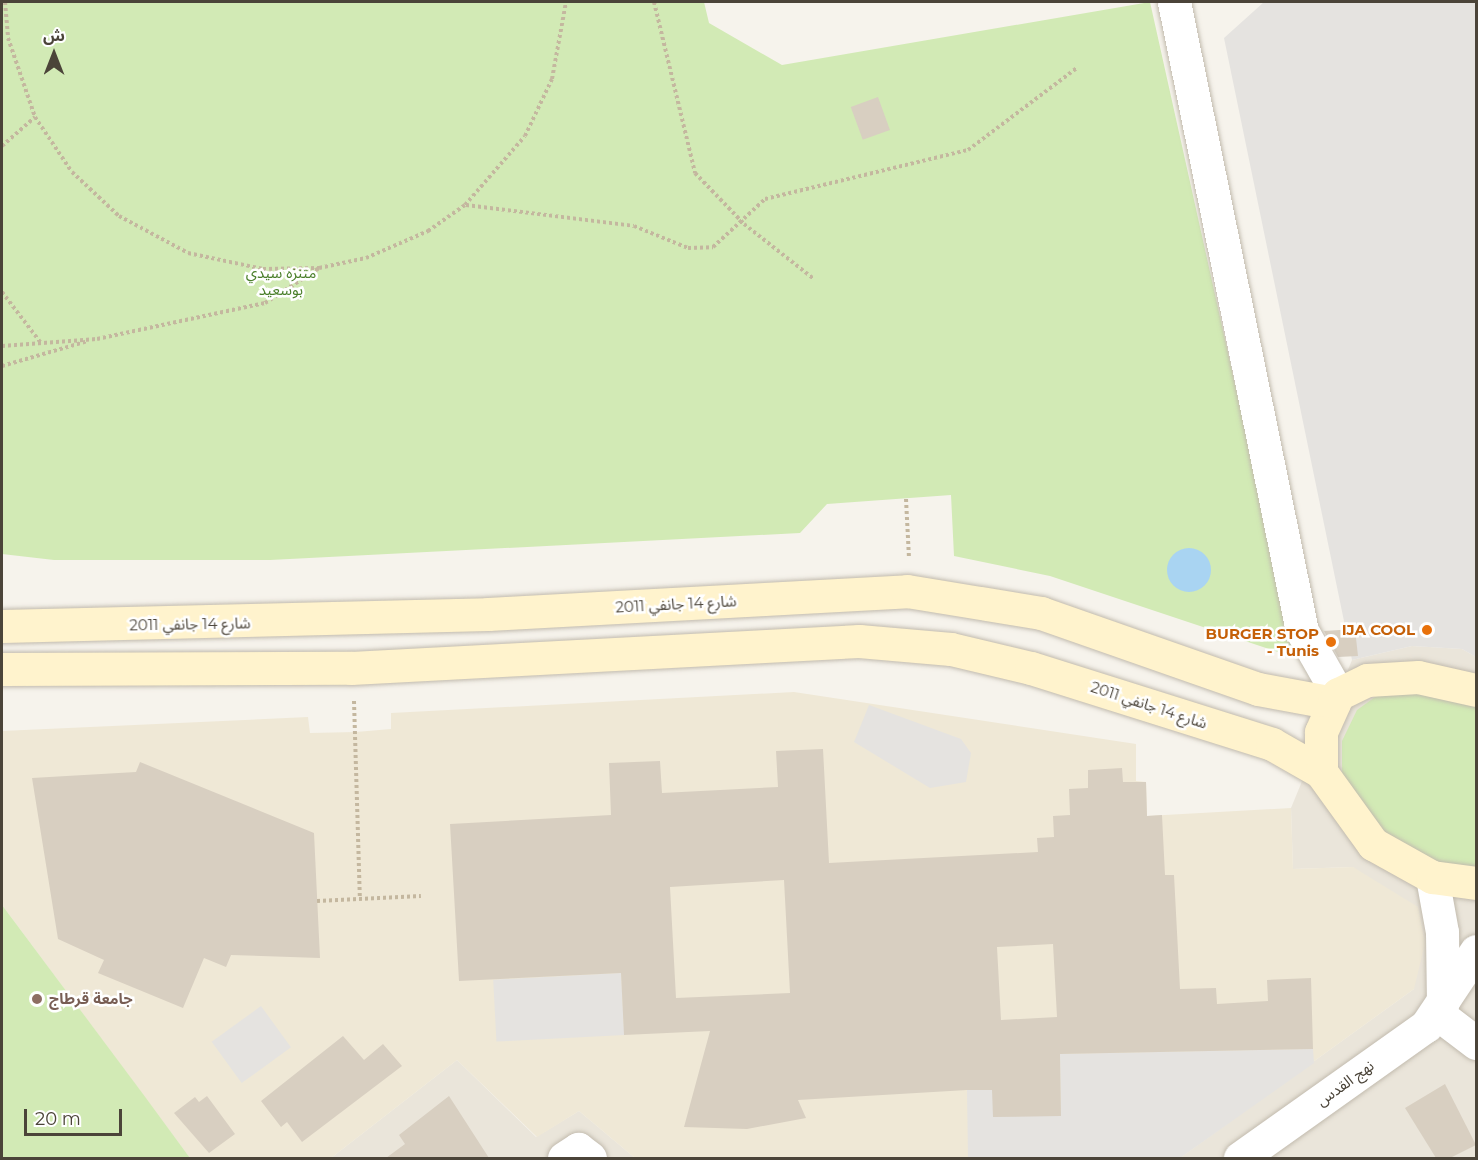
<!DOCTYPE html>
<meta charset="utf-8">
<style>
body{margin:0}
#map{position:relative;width:1478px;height:1160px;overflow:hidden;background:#f6f3ec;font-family:Montserrat,"Noto Sans Arabic",sans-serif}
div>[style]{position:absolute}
.residential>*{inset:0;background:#eae5da}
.education>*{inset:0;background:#efe8d6}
.green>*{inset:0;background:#d2eab5}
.parking>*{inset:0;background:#e5e3e0;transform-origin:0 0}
.water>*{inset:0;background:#a9d4f2}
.round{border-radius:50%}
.building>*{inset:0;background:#d8cfc1;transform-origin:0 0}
.path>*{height:4px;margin-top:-2px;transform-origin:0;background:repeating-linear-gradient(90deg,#c4b79f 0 3px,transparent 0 6px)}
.roads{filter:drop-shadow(0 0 2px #c2bbae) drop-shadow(0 0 2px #c2bbae)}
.street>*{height:33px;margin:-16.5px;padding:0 16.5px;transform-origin:16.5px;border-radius:16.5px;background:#fff}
.secondary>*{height:33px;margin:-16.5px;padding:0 16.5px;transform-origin:16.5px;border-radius:16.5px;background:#fff3cd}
.dots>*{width:16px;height:16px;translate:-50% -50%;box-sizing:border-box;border:3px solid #fff;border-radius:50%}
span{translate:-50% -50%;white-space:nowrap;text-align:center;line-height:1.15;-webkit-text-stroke:5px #fff;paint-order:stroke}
.park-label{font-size:15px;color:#4a7f2a}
.street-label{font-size:15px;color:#4b4439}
.food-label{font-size:15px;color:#c56008;font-weight:700}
.right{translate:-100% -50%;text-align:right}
.education-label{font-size:15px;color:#785e54;font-weight:700}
.left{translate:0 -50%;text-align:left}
.frame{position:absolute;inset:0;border:3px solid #4b4439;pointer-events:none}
.north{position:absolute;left:24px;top:24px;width:60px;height:60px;-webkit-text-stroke:4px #fff;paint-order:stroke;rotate:0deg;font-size:16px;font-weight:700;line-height:24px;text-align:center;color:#4b4439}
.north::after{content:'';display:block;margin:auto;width:21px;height:27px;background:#4b4439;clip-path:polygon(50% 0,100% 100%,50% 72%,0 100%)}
.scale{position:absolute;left:24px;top:1109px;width:98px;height:27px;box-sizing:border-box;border:3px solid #4b4439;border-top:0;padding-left:8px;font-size:18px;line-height:21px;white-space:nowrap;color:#4b4439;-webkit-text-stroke:4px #fff;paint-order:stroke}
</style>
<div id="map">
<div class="residential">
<i style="clip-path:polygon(1412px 646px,1462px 649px,1476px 657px,1476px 1158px,1180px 1158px,1414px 989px,1353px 867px,1293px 869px,1291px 808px,1352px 660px)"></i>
<i style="clip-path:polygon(457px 1060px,536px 1137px,579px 1111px,635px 1158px,331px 1158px)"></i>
</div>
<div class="education">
<i style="clip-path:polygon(794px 692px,1136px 744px,1136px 781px,1146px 782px,1147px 816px,1291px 808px,1293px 869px,1353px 867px,1418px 907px,1425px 943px,1414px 989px,1180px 1158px,635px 1158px,579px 1111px,537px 1137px,457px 1060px,331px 1158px,190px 1158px,2px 905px,2px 731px,308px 717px,310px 733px,356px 732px,391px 729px,391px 713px)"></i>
</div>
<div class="green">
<i style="clip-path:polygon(2px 2px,704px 2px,709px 23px,782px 65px,1150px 2px,1293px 645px,1281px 653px,1050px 576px,954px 556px,951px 495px,827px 504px,800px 533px,270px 560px,54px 560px,2px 554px)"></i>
<i style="clip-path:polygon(1422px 690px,1476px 705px,1476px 867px,1434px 862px,1386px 834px,1342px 774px,1342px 741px,1357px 710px,1382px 692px)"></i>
<i style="clip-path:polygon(2px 905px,143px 1094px,190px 1158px,2px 1158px)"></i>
</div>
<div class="parking">
<i style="clip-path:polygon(1264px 2px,1476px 2px,1476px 657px,1462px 649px,1412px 646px,1352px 660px,1224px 38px)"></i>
<i style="clip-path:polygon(869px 705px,961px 739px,971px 753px,966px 782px,930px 788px,854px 742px)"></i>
<i style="left:621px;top:973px;width:62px;height:128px;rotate:87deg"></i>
<i style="left:261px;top:1006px;width:51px;height:61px;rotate:54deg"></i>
<i style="clip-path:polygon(1313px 1049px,1314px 1063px,1180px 1158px,968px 1158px,967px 1090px,992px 1089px,1061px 1116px,1060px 1054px)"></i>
</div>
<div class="water">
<i class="round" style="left:1167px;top:548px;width:44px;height:44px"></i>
</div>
<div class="building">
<i style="left:878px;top:97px;width:35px;height:29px;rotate:70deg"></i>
<i style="clip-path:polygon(1355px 629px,1358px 656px,1338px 657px,1324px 631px)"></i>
<i style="clip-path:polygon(evenodd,823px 749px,829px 863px,1038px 852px,1037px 838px,1054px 837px,1053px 816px,1070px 815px,1069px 789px,1088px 788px,1088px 770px,1122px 768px,1123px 782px,1146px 782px,1147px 816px,1162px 815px,1165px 875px,1174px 875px,1180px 989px,1216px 988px,1217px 1004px,1268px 1001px,1267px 980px,1311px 978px,1313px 1049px,1060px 1054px,1061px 1116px,993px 1117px,992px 1090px,967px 1090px,798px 1100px,806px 1118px,747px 1129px,684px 1127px,710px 1031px,624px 1035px,621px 973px,459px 981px,450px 824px,611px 815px,609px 763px,660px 761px,662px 793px,778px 787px,776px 751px,823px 749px,784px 880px,790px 993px,676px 998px,670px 887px,784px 880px,823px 749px,1053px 944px,1057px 1017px,1001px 1020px,997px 947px,1053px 944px)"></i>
<i style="clip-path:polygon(140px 762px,314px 833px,320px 958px,231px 955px,226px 967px,204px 958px,183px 1008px,98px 973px,104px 960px,58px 939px,32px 778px,136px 772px)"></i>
<i style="clip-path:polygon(343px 1036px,364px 1060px,383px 1044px,402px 1066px,302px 1142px,287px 1122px,281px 1127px,261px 1101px)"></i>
<i style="clip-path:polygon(1445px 1084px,1476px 1145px,1450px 1158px,1436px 1158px,1405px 1108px)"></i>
<i style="clip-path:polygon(207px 1096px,235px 1134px,209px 1153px,174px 1113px,195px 1097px,199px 1102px)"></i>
<i style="clip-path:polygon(449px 1096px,489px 1158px,386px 1158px,405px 1144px,399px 1135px)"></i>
</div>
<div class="path">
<i style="left:5px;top:2px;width:36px;rotate:85deg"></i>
<i style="left:8px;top:38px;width:83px;rotate:71.1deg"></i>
<i style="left:35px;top:117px;width:66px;rotate:56.1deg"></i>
<i style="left:72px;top:172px;width:64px;rotate:43.1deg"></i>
<i style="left:119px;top:216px;width:78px;rotate:28.2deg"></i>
<i style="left:188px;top:253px;width:77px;rotate:12deg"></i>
<i style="left:263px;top:269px;width:56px;rotate:-1deg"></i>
<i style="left:319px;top:268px;width:48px;rotate:-12deg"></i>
<i style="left:366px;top:258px;width:68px;rotate:-23.5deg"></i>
<i style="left:428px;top:231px;width:45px;rotate:-35.1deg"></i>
<i style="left:465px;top:205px;width:91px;rotate:-49deg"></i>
<i style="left:525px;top:136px;width:63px;rotate:-64.7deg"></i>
<i style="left:552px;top:79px;width:78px;rotate:-79.7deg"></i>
<i style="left:654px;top:2px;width:176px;rotate:76.5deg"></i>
<i style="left:695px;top:173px;width:71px;rotate:46.1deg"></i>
<i style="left:744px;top:224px;width:89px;rotate:38.2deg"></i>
<i style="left:2px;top:146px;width:44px;rotate:-41.3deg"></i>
<i style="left:466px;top:205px;width:169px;rotate:7.1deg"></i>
<i style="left:634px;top:226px;width:58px;rotate:22.2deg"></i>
<i style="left:688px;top:248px;width:25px;rotate:-2deg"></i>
<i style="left:713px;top:247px;width:71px;rotate:-42.7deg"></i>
<i style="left:765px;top:199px;width:209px;rotate:-13.6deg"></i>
<i style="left:968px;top:150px;width:136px;rotate:-37deg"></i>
<i style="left:2px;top:292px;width:64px;rotate:52.6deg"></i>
<i style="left:2px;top:346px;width:95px;rotate:-4.2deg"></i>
<i style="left:97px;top:339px;width:172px;rotate:-12.1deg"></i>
<i style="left:265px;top:303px;width:64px;rotate:-32.9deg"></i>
<i style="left:2px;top:366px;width:90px;rotate:-16.2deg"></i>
<i style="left:906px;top:499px;width:59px;rotate:87.1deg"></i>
<i style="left:354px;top:701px;width:198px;rotate:88.3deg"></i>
<i style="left:317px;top:901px;width:104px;rotate:-2.8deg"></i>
</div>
<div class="roads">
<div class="street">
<i style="left:1174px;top:2px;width:642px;rotate:78.5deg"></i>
<i style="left:1302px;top:631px;width:73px;rotate:60.3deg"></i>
<i style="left:1432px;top:877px;width:56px;rotate:79.7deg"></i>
<i style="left:1442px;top:932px;width:70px;rotate:89.2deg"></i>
<i style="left:1438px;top:1014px;width:48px;rotate:37.3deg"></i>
<i style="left:564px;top:1158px;width:17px;rotate:-33deg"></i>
<i style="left:578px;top:1149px;width:15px;rotate:37deg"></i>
<i style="left:1240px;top:1158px;width:228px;rotate:-35.4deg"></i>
<i style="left:1426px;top:1026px;width:90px;rotate:-56.3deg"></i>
</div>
<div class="secondary">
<i style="left:2px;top:626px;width:486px;rotate:-1.4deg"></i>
<i style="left:488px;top:614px;width:420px;rotate:-3.1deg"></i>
<i style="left:907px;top:591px;width:136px;rotate:9.3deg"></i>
<i style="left:1041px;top:613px;width:230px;rotate:19.3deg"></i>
<i style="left:1258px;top:689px;width:77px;rotate:10.4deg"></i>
<i style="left:2px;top:669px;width:349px;rotate:-0.2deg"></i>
<i style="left:351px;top:668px;width:509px;rotate:-3.04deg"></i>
<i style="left:859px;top:641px;width:92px;rotate:5deg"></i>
<i style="left:951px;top:649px;width:82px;rotate:13.4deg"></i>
<i style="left:1031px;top:668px;width:253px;rotate:17.5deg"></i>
<i style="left:1272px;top:744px;width:56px;rotate:29.7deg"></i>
<i style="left:1476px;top:690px;width:59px;rotate:-167.4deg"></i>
<i style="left:1418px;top:677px;width:51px;rotate:176.6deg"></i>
<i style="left:1367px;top:680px;width:32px;rotate:154deg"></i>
<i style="left:1338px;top:694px;width:42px;rotate:114.1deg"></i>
<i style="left:1321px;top:732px;width:40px;rotate:90deg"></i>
<i style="left:1321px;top:772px;width:89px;rotate:54.2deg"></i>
<i style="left:1373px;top:844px;width:68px;rotate:29.2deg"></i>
<i style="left:1432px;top:877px;width:44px;rotate:7.8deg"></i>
</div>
</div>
<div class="dots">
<i style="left:1427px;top:630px;background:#e8710a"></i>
<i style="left:1331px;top:642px;background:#e8710a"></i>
<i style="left:37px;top:999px;background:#8d6e63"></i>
</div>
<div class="park-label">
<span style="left:281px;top:281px">متنزه سيدي<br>بوسعيد</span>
</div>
<div class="street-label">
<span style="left:676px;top:604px;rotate:-3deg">شارع 14 جانفي 2011</span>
<span style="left:190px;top:624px;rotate:-1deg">شارع 14 جانفي 2011</span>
<span style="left:1149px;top:705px;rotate:18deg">شارع 14 جانفي 2011</span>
<span style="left:1345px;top:1083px;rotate:-36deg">نهج القدس</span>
</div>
<div class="food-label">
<span class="right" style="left:1415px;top:630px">IJA COOL</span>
<span class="right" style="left:1319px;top:642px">BURGER STOP<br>- Tunis</span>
</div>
<div class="education-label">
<span class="left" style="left:49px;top:999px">جامعة قرطاج</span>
</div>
<div class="frame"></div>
<div class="north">ش</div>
<div class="scale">20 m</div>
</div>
